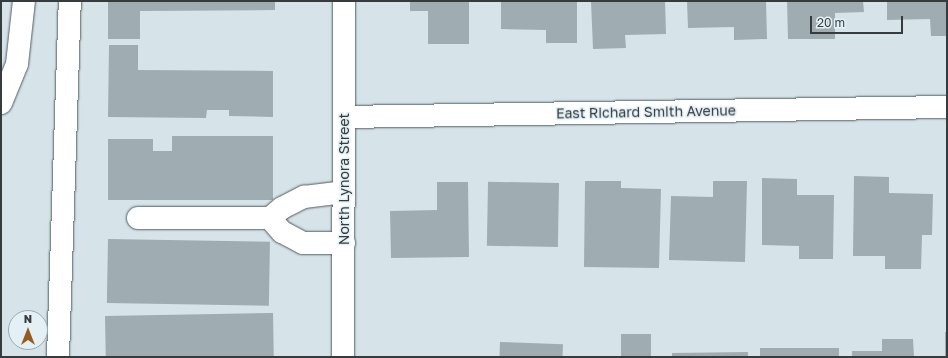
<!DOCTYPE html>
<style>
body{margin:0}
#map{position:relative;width:948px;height:358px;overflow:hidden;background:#d6e4ea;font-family:"Golos Text",sans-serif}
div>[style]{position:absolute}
.building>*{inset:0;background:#9facb2;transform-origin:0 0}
.roads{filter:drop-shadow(0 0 1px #505c61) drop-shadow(0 0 1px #505c61)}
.minor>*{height:22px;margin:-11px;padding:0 11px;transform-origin:11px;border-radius:11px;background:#fff}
.highway>*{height:22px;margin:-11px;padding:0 11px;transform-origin:11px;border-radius:11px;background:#fff}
span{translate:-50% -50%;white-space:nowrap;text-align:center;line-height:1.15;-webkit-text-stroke:3px #e3f1f7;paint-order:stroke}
.street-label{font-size:14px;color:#363b3d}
.frame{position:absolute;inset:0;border:2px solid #363b3d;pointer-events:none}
.north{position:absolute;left:8px;top:310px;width:40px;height:40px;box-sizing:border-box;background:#e3f1f7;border:1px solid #9ea8ad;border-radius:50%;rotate:0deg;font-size:11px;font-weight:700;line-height:16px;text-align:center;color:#363b3d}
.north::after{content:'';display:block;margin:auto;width:14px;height:18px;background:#985b1f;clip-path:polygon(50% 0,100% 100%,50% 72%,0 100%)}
.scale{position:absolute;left:810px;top:16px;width:93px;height:18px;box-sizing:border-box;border:2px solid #363b3d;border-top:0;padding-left:5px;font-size:12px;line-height:14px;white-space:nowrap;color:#363b3d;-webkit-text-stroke:3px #e3f1f7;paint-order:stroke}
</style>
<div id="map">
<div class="building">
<i style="clip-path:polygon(108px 1px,275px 1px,275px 10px,140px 11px,140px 39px,108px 39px)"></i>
<i style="clip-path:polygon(410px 1px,469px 1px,469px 44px,428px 44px,428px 11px,410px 11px)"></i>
<i style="clip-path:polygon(501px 1px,577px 1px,577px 43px,546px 43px,546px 30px,501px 29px)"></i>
<i style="clip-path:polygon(591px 1px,665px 1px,666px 34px,625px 35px,626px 48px,593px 49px)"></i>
<i style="clip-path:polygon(687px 1px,766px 1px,767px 39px,734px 40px,734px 27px,688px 28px)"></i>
<i style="clip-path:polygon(787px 1px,863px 1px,864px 12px,835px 13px,835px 39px,788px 39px)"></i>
<i style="clip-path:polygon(887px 1px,947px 1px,947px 36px,931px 36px,930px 19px,887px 20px)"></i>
<i style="clip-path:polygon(109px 45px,138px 45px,138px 70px,273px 71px,273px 117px,229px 116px,229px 110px,207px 110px,206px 118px,108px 117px)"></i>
<i style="clip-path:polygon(172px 136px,273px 136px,273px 200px,108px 200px,108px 139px,153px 139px,153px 151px,172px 151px)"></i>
<i style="clip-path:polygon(854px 176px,889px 177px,889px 193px,933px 194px,932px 235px,922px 235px,921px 269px,885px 269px,885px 256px,853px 256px)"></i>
<i style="clip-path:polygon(762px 178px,797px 179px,797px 195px,834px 195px,833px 259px,799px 259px,799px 246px,762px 245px)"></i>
<i style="clip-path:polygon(585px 181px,621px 181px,621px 188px,661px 189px,659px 268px,584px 267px)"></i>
<i style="clip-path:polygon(713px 181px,747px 181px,745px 262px,669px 260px,671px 196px,713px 197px)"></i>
<i style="clip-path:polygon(437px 182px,468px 182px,469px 257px,391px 258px,390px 211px,437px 210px)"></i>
<i style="left:559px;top:183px;width:64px;height:71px;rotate:91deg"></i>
<i style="left:108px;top:239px;width:162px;height:64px;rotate:1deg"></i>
<i style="left:273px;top:313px;width:44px;height:168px;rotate:89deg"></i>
<i style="left:945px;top:332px;width:2px;height:25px"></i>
<i style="left:651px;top:334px;width:23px;height:30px;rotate:90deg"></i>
<i style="clip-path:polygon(882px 339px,913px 339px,914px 357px,852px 357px,852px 351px,882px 351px)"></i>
<i style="left:500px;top:342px;width:63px;height:15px;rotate:2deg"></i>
<i style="left:839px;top:348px;width:9px;height:79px;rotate:90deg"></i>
<i style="clip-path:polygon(748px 352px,748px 357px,672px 357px,672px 353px)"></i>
</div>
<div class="roads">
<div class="minor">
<i style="left:344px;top:117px;width:603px;rotate:-0.95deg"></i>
<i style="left:138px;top:218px;width:132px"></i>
<i style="left:344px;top:243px;width:41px;rotate:180deg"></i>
<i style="left:303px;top:243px;width:24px;rotate:-152deg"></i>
<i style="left:282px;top:232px;width:18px;rotate:-131deg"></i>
<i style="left:270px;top:218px;width:16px;rotate:-40deg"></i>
<i style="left:282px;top:208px;width:25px;rotate:-27deg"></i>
<i style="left:304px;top:197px;width:40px;rotate:-7.1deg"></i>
<i style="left:343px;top:357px;width:356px;rotate:-89.8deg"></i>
</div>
<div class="highway">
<i style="left:1px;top:103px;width:42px;rotate:-67.7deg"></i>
<i style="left:17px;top:64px;width:63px;rotate:-83.7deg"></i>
<i style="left:58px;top:357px;width:356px;rotate:-88.1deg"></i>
</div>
</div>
<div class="street-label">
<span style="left:646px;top:112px;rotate:-1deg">East Richard Smith Avenue</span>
<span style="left:344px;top:179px;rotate:-90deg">North Lynora Street</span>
</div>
<div class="frame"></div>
<div class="north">N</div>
<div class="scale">20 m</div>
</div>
